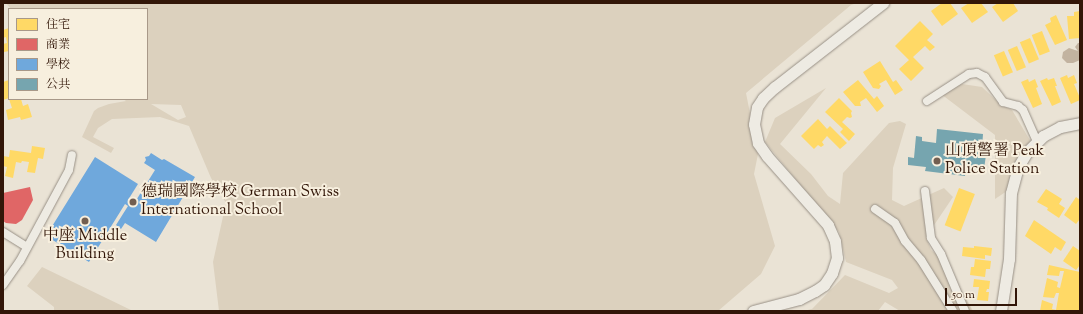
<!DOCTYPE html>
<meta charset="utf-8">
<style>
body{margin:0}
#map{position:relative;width:1083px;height:314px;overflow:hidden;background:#eae3d5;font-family:"Sorts Mill Goudy","Noto Serif TC",serif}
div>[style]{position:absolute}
.green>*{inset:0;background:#dcd1be}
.water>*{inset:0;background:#c2b3a0}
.homes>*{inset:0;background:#ffd966;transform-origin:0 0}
.shops>*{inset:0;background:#e06666}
.schools>*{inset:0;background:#6fa8dc}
.public>*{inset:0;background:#76a5af}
.roads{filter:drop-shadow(0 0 1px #989086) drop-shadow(0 0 1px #989086)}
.street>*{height:8px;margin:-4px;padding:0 4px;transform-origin:4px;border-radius:4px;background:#eeebe3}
.secondary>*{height:11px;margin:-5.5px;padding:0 5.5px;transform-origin:5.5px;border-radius:5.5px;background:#eeebe3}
.dots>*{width:11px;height:11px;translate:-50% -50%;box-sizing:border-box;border:2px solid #f7efde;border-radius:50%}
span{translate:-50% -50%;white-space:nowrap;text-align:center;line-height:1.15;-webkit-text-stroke:4px #f7efde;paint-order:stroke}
.poi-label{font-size:16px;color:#321608}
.left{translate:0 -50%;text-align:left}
.frame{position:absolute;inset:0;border:4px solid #321608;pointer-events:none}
.legend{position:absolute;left:8px;top:8px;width:140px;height:92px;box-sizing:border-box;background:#f7efde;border:1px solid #a89888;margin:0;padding:5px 7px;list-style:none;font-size:12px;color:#321608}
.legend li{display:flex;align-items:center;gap:8px;height:20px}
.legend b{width:20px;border:1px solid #a89888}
.scale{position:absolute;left:945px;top:288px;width:72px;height:18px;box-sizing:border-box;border:2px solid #321608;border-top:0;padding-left:5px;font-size:12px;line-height:14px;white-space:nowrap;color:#321608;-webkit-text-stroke:3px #f7efde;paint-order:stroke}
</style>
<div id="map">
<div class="green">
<i style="clip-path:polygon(evenodd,6px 3px,857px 3px,851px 5px,746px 93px,758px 154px,754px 174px,775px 246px,761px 274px,718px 311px,219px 311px,213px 262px,226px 203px,211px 178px,189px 126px,160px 117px,112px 119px,98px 128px,93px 137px,114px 148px,111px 153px,82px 137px,94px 111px,98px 108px,109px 104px,126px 101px,123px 99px,147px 99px,147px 9px,11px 9px,6px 3px,151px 104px,181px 105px,186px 117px,178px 120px,151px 104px)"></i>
<i style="clip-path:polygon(962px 84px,982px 87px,1000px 104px,1012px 110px,1031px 142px,1013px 165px,1007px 191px,995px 199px,995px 135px,941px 94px)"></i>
<i style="clip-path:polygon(826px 88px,780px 144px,811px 174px,828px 196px,840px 204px,843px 173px,889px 123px,900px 121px,906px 124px,893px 168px,892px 200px,904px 206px,944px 188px,953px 197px,926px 237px,931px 250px,945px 261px,973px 311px,900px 311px,885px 302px,878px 311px,803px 311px,812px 309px,845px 275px,889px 293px,898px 288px,892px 280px,846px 262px,839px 232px,765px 142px,775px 118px)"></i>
<i style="clip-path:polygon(42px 267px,133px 311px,54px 311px,54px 307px,27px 286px)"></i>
</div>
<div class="water">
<i style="clip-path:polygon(1078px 43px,1080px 43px,1080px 60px,1073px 63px,1067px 63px,1062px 58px,1063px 52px,1069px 48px,1078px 51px,1075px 47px)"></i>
</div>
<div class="homes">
<i style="clip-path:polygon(942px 3px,950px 3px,958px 14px,942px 26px,931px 11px)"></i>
<i style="clip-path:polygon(969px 3px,981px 3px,988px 12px,972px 23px,961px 8px)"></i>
<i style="clip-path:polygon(998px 3px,1013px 3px,1018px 11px,1003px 22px,992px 7px)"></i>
<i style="clip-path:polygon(1080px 11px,1080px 38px,1069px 39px,1067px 16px,1074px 16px,1074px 12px)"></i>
<i style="clip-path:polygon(1056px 15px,1067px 40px,1055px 45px,1045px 25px,1051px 22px,1050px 18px)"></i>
<i style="clip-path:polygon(920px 21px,933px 34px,927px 40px,935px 47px,930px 51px,925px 46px,913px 57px,924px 68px,911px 81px,899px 69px,909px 60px,895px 46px)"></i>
<i style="clip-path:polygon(9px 28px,9px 51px,4px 52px,3px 44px,7px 43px,6px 37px,3px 38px,3px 30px)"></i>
<i style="left:1042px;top:31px;width:22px;height:11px;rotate:69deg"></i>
<i style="left:1030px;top:38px;width:23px;height:11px;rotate:67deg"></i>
<i style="left:1017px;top:46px;width:23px;height:10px;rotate:67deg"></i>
<i style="left:1004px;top:51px;width:23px;height:11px;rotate:67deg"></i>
<i style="clip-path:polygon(880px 61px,893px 82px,896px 80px,903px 90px,895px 95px,886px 80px,879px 84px,881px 86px,879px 89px,873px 88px,863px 72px)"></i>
<i style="clip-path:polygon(1067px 75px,1068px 78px,1074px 75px,1077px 83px,1074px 84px,1080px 98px,1080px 100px,1071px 104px,1060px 78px)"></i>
<i style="clip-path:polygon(1047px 78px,1048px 80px,1054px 78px,1057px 86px,1055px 86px,1061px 102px,1052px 106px,1040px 81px)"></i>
<i style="clip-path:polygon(1028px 79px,1029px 82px,1035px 79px,1038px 87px,1036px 88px,1042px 104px,1033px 108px,1021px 82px)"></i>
<i style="clip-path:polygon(9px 80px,9px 98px,3px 100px,3px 82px)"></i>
<i style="clip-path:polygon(858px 80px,874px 99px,877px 96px,884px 106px,877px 112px,866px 98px,860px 102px,861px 106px,855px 106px,843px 92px)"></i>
<i style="clip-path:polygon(839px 98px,852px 111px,851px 113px,852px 117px,850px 118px,847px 117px,842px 122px,855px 134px,849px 141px,840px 132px,843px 129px,825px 112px)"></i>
<i style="clip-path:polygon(9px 99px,21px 99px,23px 106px,28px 104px,32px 117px,21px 120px,20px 117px,8px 120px,6px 110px,12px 108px)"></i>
<i style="clip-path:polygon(818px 119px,827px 129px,830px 126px,847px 143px,840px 149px,827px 136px,822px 142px,824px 145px,821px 147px,818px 145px,814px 149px,801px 136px)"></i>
<i style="clip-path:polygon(32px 146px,45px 148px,43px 159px,38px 158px,35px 173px,27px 172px,29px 162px,22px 161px,21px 163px,16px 162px,13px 178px,5px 176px,7px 167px,3px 166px,3px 156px,9px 157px,10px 150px,31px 153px)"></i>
<i style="left:959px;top:188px;width:17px;height:40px;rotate:21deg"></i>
<i style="clip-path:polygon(1046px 189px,1062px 199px,1059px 204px,1065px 208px,1059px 218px,1047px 210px,1048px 208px,1037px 202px)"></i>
<i style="clip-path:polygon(1076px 197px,1080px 200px,1080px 219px,1076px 224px,1064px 215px)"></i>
<i style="clip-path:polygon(1034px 220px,1066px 242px,1061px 251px,1055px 247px,1051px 254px,1025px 236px)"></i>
<i style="clip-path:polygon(974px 246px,992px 248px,991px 256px,985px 255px,985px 259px,962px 256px,963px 247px,974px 248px)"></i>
<i style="clip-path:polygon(1073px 246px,1080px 251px,1080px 265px,1076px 270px,1063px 261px)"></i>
<i style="clip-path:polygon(975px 259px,991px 261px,990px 269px,986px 269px,985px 277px,970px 275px,971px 267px,974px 267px)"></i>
<i style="clip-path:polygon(1049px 265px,1080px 272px,1079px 311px,1040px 311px,1042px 300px,1053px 304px,1052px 309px,1056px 310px,1059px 293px,1056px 293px,1054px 298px,1043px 297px,1047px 278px,1058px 282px,1057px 287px,1060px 288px,1064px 271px,1060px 271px,1059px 276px,1047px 275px)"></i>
<i style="clip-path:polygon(974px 279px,990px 281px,989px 289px,987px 289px,986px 292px,989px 292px,988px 301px,977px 300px,979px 287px,973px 287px)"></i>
</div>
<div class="shops">
<i style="clip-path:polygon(30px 187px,33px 200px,22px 220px,16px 224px,6px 223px,3px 221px,3px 193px)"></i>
</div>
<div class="schools">
<i style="clip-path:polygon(151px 153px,162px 160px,164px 159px,195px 177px,156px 242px,125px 223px,121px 229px,116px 225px,128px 206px,125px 204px,89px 262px,46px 236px,95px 157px,138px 184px,128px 200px,135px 202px,155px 170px,144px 163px,146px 160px,145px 157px,149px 156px)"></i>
</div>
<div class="public">
<i style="clip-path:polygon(937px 129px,983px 134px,982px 148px,987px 148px,984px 169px,966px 167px,965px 176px,925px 171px,926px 167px,908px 165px,908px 157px,914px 158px,916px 136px,922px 137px,922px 141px,936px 143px)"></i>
</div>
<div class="roads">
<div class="street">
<i style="left:927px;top:101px;width:50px;rotate:-32.7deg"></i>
<i style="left:969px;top:74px;width:8px;rotate:-7deg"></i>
<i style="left:977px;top:73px;width:9px;rotate:27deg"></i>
<i style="left:985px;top:77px;width:31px;rotate:54deg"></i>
<i style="left:1003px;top:102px;width:16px;rotate:15deg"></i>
<i style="left:1018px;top:106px;width:6px;rotate:39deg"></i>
<i style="left:1023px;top:110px;width:34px;rotate:66deg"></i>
<i style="left:925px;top:191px;width:47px;rotate:82.7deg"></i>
<i style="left:931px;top:238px;width:19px;rotate:58deg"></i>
<i style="left:941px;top:254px;width:62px;rotate:67.2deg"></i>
<i style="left:875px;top:209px;width:24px;rotate:35deg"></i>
<i style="left:895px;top:223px;width:21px;rotate:61deg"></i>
<i style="left:905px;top:241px;width:25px;rotate:50deg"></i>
<i style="left:921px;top:260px;width:60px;rotate:57.9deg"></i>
<i style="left:3px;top:232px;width:28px;rotate:32deg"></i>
<i style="left:3px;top:285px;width:29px;rotate:-55deg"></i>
<i style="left:20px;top:261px;width:103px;rotate:-61.7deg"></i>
<i style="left:69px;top:170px;width:15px;rotate:-79deg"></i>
</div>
<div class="secondary">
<i style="left:753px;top:311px;width:48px;rotate:-14.6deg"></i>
<i style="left:799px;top:299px;width:18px;rotate:-27deg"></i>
<i style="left:815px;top:291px;width:11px;rotate:-34deg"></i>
<i style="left:824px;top:285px;width:14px;rotate:-56deg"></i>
<i style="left:832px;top:273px;width:16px;rotate:-72deg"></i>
<i style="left:837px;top:258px;width:17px;rotate:-97deg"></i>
<i style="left:835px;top:241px;width:17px;rotate:-114deg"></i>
<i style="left:828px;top:225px;width:92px;rotate:-131.5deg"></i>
<i style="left:767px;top:156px;width:16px;rotate:-125deg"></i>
<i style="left:758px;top:143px;width:19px;rotate:-102deg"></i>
<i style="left:754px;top:124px;width:17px;rotate:-80deg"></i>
<i style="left:757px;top:107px;width:11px;rotate:-56deg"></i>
<i style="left:763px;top:98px;width:16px;rotate:-43deg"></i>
<i style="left:775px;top:87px;width:137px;rotate:-37.9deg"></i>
<i style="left:1001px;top:311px;width:53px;rotate:-81.3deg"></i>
<i style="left:1009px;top:259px;width:66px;rotate:-88.3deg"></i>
<i style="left:1011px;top:193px;width:27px;rotate:-75deg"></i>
<i style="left:1018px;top:167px;width:17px;rotate:-59deg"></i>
<i style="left:1027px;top:152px;width:23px;rotate:-45deg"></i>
<i style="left:1043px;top:136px;width:19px;rotate:-28deg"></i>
<i style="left:1060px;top:127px;width:20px;rotate:-11deg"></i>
</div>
</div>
<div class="dots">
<i style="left:937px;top:161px;background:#725e50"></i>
<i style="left:133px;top:202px;background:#725e50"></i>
<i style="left:85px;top:221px;background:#725e50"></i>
</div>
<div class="poi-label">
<span class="left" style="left:945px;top:161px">山頂警署 Peak<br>Police Station</span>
<span class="left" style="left:141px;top:202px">德瑞國際學校 German Swiss<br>International School</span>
<span style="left:85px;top:246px">中座 Middle<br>Building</span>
</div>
<div class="frame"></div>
<ul class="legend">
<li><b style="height:11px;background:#ffd966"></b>住宅</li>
<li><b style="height:11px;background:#e06666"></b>商業</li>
<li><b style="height:11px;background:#6fa8dc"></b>學校</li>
<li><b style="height:11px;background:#76a5af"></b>公共</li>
</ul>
<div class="scale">50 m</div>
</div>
